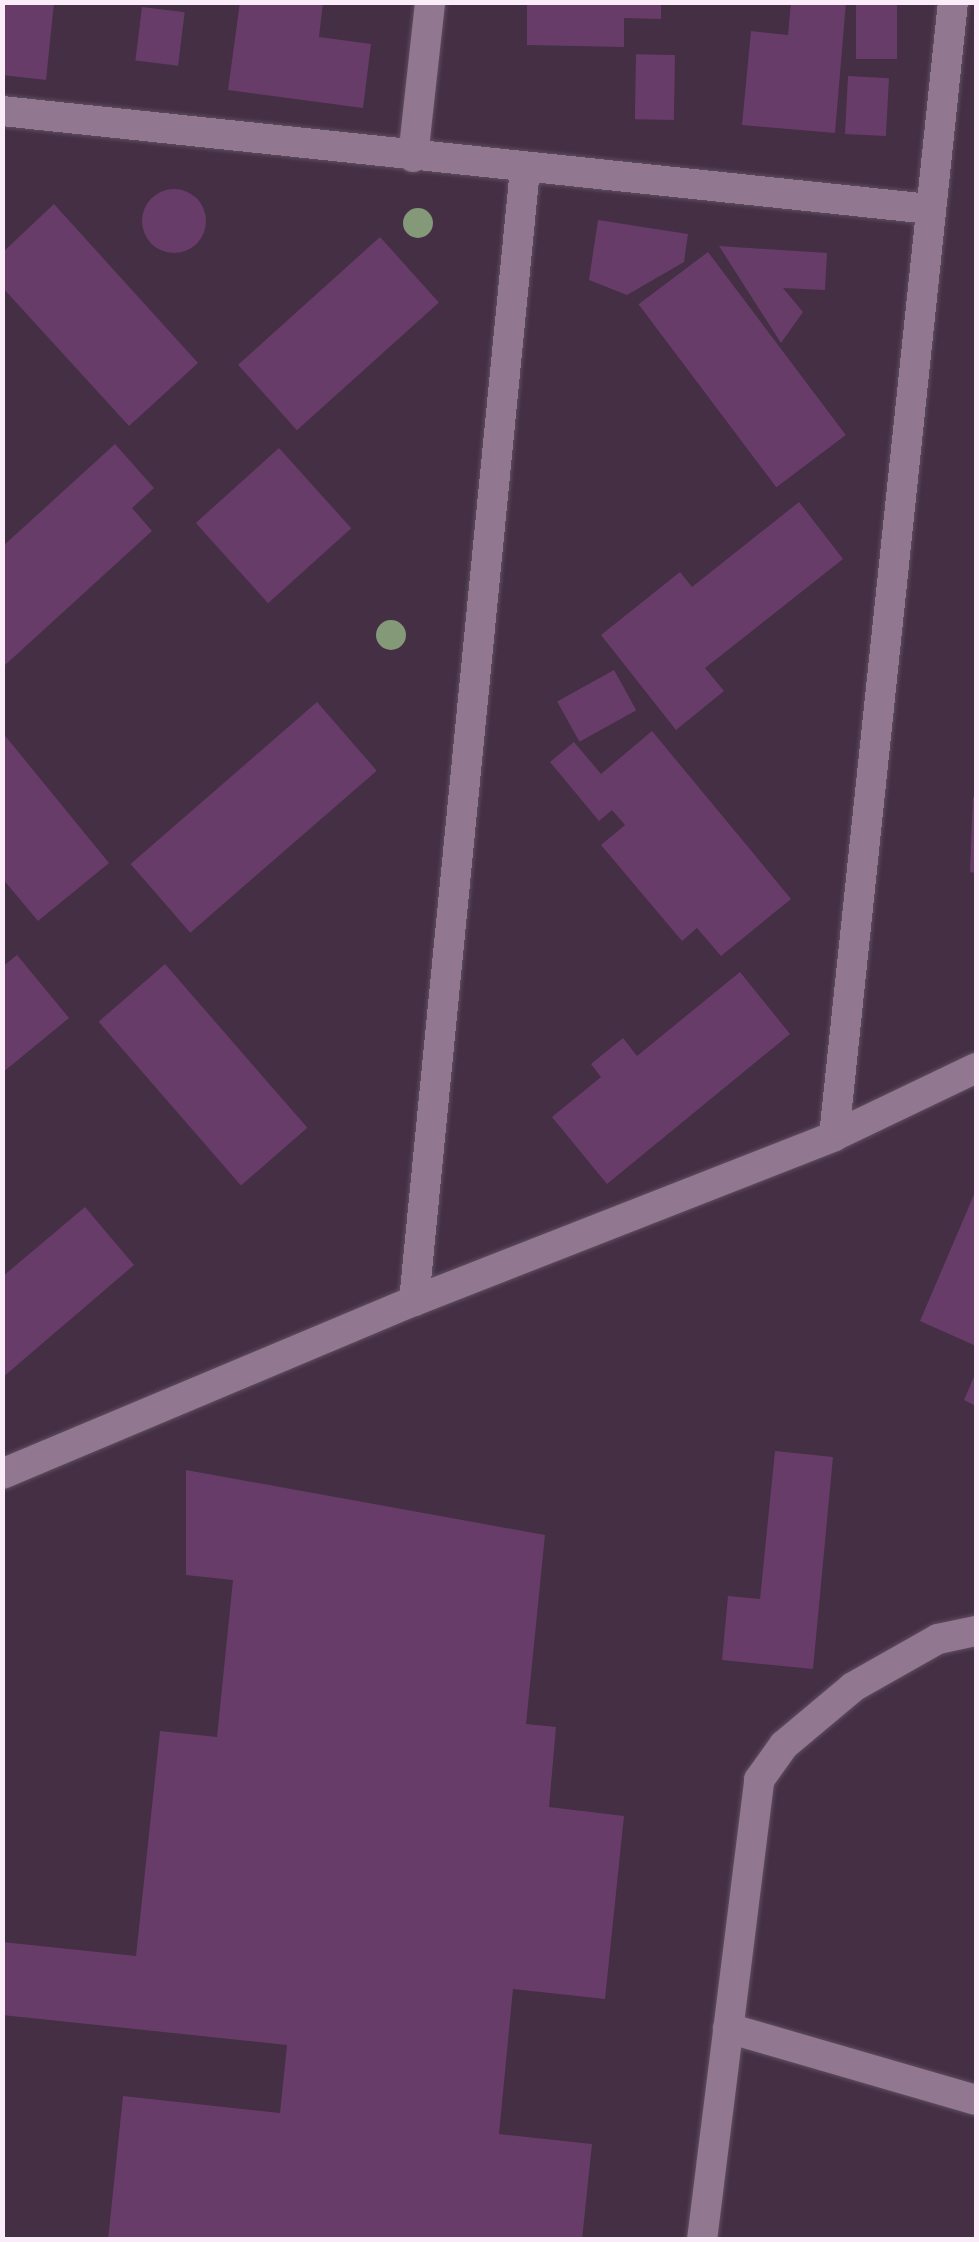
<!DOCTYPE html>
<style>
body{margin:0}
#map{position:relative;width:979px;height:2242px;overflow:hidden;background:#442f44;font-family:Rubik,sans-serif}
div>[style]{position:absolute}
.building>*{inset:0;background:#683c68;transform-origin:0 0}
.round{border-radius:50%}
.roads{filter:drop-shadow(0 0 2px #604e60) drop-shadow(0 0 2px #604e60)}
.service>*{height:30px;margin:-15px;padding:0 15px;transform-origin:15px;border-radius:15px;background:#917890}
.minor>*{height:30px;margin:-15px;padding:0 15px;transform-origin:15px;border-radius:15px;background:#917890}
.trees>*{width:30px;height:30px;margin:-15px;border-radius:50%;background:#839978}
span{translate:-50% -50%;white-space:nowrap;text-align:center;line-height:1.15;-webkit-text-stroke:8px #442f44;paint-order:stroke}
.frame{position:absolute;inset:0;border:5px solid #faecf9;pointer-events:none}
</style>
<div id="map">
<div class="building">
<i style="clip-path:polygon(2px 2px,54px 3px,46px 80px,2px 75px)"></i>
<i style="clip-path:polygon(240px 2px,323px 2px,319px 37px,371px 44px,363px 108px,228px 90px)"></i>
<i style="clip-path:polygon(527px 2px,661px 2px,661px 19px,624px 18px,624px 47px,527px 45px)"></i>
<i style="clip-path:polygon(791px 2px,846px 2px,835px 133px,742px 125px,751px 31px,788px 35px)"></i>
<i style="left:856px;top:2px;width:41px;height:57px"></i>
<i style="left:142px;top:7px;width:43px;height:54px;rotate:7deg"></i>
<i style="left:675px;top:55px;width:65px;height:39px;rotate:91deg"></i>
<i style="left:848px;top:76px;width:41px;height:58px;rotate:3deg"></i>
<i class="round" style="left:142px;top:189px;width:64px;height:64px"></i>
<i style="clip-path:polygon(54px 204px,198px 363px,129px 426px,2px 287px,2px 253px)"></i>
<i style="clip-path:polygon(598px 220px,688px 234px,684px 262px,627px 295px,589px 280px)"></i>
<i style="left:380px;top:237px;width:88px;height:191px;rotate:48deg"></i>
<i style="clip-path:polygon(719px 246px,827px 253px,825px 290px,783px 288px,803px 312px,781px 343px)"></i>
<i style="left:708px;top:252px;width:229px;height:87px;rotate:53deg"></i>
<i style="clip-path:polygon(115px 444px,154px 488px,132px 508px,152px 531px,4px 666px,2px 547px)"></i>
<i style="left:279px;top:448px;width:108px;height:112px;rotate:48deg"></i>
<i style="clip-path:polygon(799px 502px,843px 559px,705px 668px,724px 691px,676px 730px,601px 635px,680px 572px,692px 587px)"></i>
<i style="left:614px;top:670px;width:46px;height:65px;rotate:61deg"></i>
<i style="left:317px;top:702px;width:91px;height:247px;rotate:49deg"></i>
<i style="clip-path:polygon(652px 731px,791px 899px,721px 956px,697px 928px,682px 941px,601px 845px,625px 825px,612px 810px,599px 821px,550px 762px,574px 742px,601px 774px)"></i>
<i style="clip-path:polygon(2px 732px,109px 863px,38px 921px,2px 878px)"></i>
<i style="clip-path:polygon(973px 797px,976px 797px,976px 873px,970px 872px)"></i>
<i style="clip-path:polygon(17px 955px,69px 1018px,2px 1073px,2px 967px)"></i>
<i style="left:165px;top:964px;width:217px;height:88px;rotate:49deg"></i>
<i style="clip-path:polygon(740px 972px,790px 1034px,607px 1184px,552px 1117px,601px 1077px,591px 1064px,623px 1038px,637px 1056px)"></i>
<i style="clip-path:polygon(976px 1190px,976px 1346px,920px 1321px)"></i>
<i style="clip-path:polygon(85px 1207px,134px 1265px,2px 1378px,2px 1277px)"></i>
<i style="clip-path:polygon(976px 1372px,976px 1406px,964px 1400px)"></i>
<i style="clip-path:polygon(775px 1451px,833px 1457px,813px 1669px,722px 1660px,728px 1596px,760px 1599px)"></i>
<i style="clip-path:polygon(186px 1470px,545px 1535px,526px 1724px,556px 1727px,549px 1807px,624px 1816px,605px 1999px,513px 1989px,499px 2134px,592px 2144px,582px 2240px,108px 2240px,123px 2096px,280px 2113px,287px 2045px,2px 2015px,2px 1942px,136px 1956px,160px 1731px,217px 1737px,233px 1580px,186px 1575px)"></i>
</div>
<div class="roads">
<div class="service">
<i style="left:728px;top:2028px;width:258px;rotate:16.2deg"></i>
<i style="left:702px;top:2240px;width:464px;rotate:-82.9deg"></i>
<i style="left:759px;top:1780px;width:43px;rotate:-54.5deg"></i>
<i style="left:784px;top:1745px;width:90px;rotate:-40deg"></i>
<i style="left:853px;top:1687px;width:98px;rotate:-29.5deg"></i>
<i style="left:938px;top:1639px;width:39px;rotate:-12deg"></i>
</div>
<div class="minor">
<i style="left:2px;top:111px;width:932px;rotate:6.03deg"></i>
<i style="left:413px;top:157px;width:156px;rotate:-83.7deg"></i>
<i style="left:834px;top:1136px;width:1140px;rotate:-84.01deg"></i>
<i style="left:414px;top:1301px;width:1137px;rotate:-84.4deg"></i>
<i style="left:2px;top:1474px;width:447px;rotate:-22.8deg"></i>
<i style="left:414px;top:1301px;width:451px;rotate:-21.4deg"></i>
<i style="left:834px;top:1136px;width:157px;rotate:-25.6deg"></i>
</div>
</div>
<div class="trees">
<i style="left:418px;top:223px"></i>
<i style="left:391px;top:635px"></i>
</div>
<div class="frame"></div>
</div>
